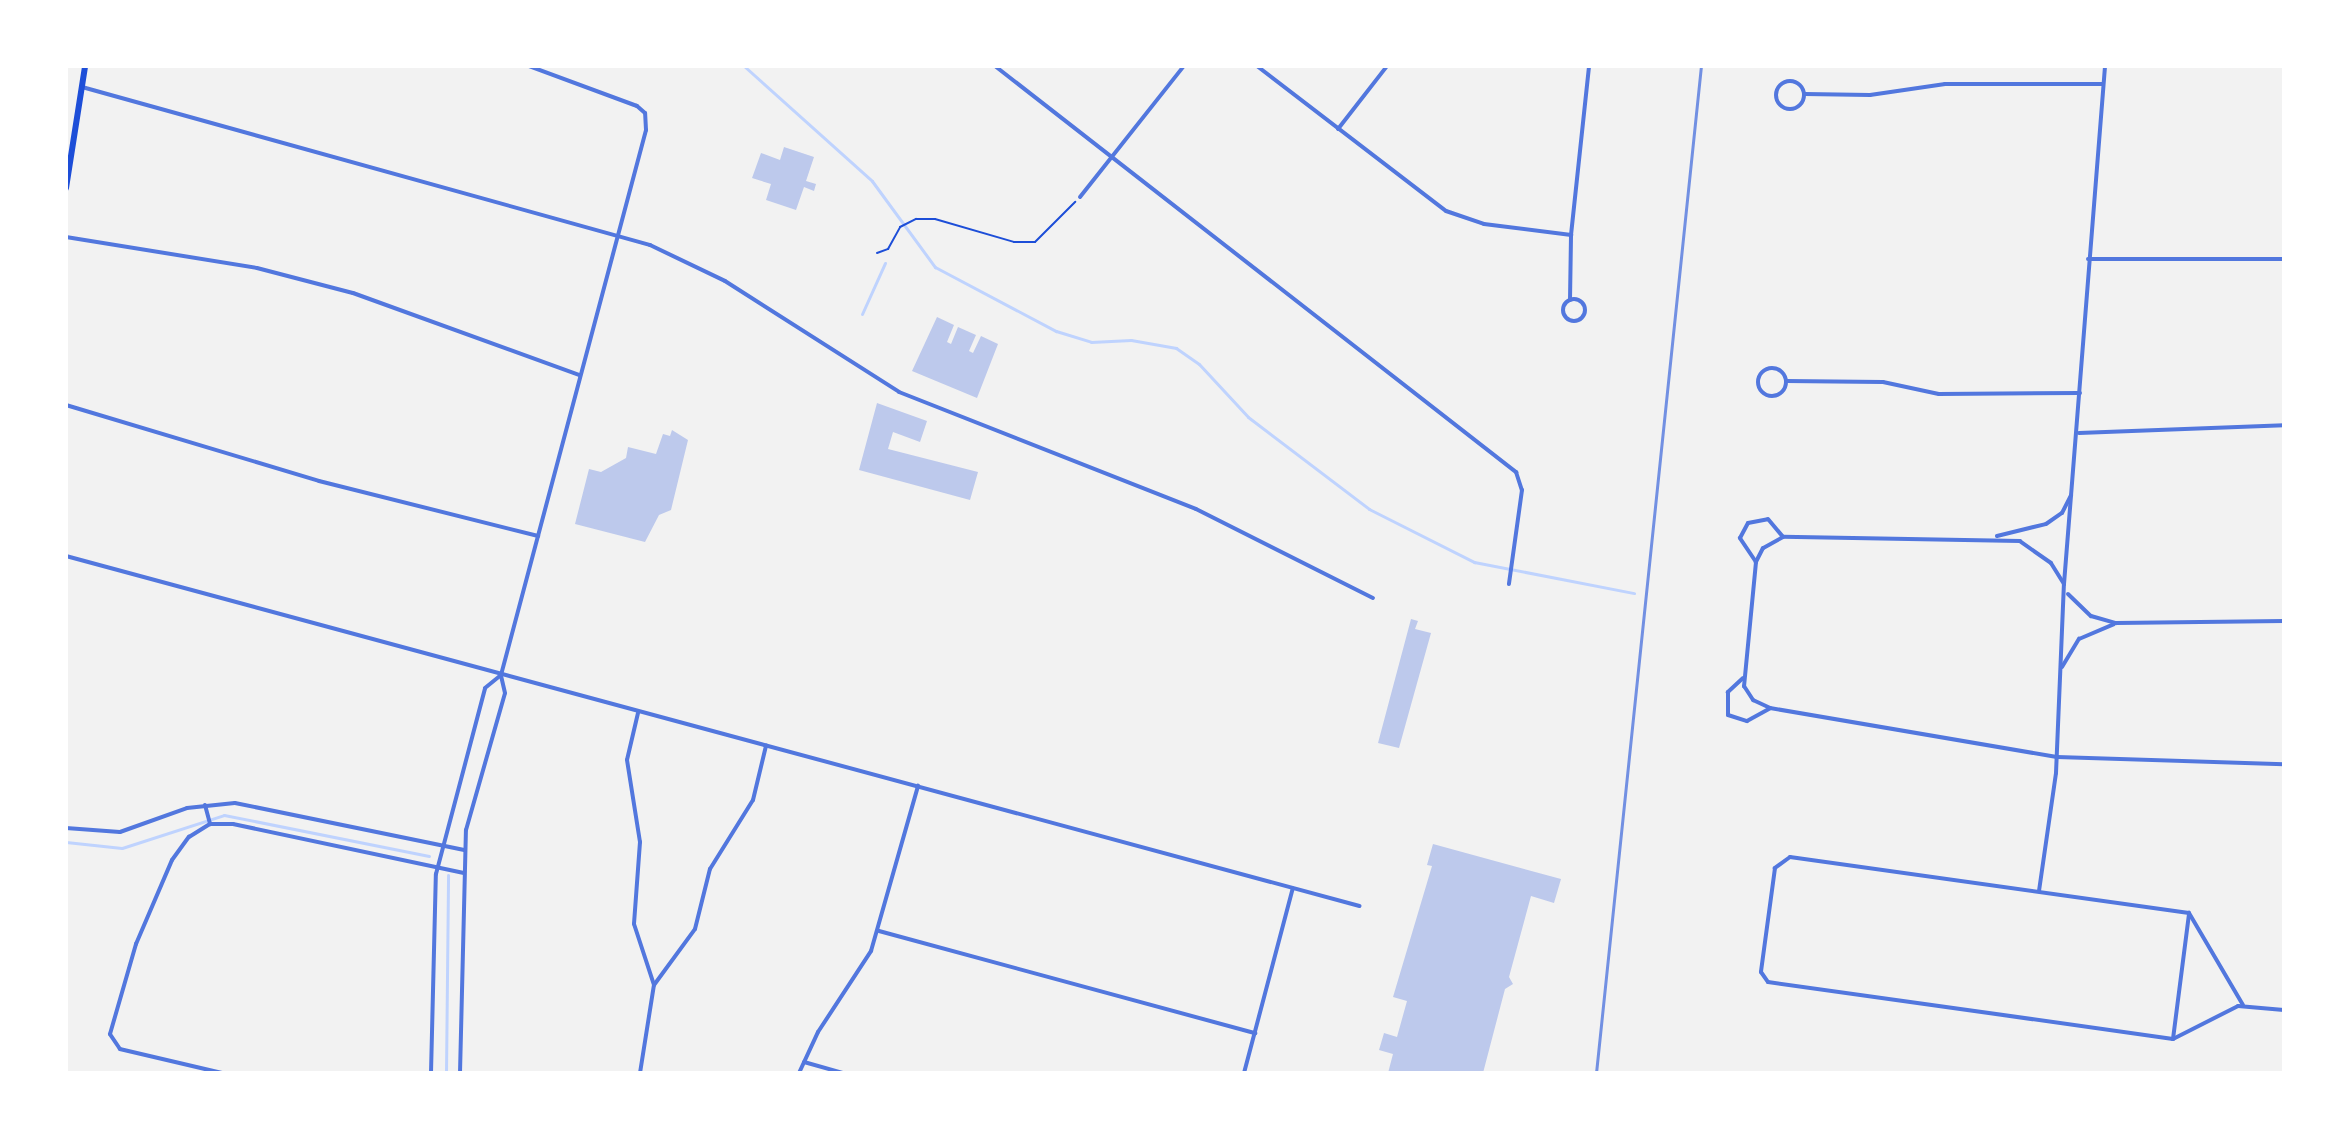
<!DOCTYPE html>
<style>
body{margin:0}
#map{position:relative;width:2350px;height:1139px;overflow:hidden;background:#f2f2f2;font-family:Mulish,sans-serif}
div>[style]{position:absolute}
.stream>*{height:3px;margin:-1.5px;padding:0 1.5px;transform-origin:1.5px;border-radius:1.5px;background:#bfd3fe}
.building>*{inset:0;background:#bdc9ec}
.path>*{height:2px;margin:-1px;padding:0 1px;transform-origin:1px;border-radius:1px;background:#1d4ed8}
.minor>*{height:4px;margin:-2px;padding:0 2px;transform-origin:2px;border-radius:2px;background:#5277de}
.minor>.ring{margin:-2px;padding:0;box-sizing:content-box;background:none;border:4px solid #5277de;border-radius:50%}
.secondary>*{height:6px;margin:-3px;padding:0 3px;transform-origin:3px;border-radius:3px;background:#1d4ed8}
.rail>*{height:3px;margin:-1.5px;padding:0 1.5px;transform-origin:1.5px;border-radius:1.5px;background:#7290e2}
span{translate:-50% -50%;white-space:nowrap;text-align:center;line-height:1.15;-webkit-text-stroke:8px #fff;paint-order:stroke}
.frame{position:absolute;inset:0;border:68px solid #fff;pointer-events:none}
</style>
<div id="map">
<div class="stream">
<i style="left:744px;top:66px;width:172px;rotate:41.9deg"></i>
<i style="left:872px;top:181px;width:107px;rotate:53.8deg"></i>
<i style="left:935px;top:267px;width:137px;rotate:27.9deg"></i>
<i style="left:1056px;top:331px;width:37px;rotate:17deg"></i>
<i style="left:1091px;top:342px;width:40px;rotate:-2.9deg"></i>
<i style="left:1131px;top:340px;width:46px;rotate:10.1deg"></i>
<i style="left:1176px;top:348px;width:28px;rotate:35deg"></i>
<i style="left:1199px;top:364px;width:72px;rotate:47.2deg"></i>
<i style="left:1248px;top:417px;width:152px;rotate:37.2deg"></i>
<i style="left:1369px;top:509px;width:118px;rotate:26.8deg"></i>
<i style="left:1474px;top:562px;width:163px;rotate:11deg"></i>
<i style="left:862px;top:314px;width:56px;rotate:-65.7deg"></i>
<i style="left:66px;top:842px;width:56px;rotate:6.1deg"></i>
<i style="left:122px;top:848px;width:107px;rotate:-17.9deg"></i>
<i style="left:224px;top:815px;width:209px;rotate:11.3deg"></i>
<i style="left:446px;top:1073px;width:198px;rotate:-89.4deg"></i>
</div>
<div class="building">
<i style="clip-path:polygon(784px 147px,814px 157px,806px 181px,816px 184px,814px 191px,804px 187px,796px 210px,766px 200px,771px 184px,752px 178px,761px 153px,780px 160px)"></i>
<i style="clip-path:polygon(937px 317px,954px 325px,947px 342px,951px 344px,958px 327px,976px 335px,969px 351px,973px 353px,981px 336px,998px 344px,977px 398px,912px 371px)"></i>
<i style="clip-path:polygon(877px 403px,927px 421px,920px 442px,893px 432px,888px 449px,978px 472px,970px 500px,859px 470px)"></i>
<i style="clip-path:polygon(672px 430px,688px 440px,671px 510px,659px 515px,645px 542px,575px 524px,589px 469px,601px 472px,626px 458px,628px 447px,656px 454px,663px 434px,670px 436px)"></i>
<i style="clip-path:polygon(1411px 619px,1418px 621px,1415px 629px,1431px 633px,1399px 748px,1378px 743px)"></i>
<i style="clip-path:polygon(1433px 844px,1561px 879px,1554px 903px,1531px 896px,1509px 977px,1513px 984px,1505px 989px,1483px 1073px,1388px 1073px,1393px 1054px,1379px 1050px,1384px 1033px,1397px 1037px,1407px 1001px,1393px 997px,1432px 866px,1427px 865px)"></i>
</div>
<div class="path">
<i style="left:877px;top:253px;width:12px;rotate:-20deg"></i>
<i style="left:888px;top:249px;width:25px;rotate:-61deg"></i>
<i style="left:900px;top:227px;width:18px;rotate:-27deg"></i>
<i style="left:916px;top:219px;width:19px"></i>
<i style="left:935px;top:219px;width:82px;rotate:16.2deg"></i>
<i style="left:1014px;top:242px;width:21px"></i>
<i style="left:1035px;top:242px;width:57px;rotate:-45deg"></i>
</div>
<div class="minor">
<i style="left:995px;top:66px;width:661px;rotate:37.93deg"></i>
<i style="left:1516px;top:472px;width:19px;rotate:72deg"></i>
<i style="left:1522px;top:490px;width:95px;rotate:97.9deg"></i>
<i style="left:1257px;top:66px;width:238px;rotate:37.5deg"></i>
<i style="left:1446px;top:211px;width:40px;rotate:18.9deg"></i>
<i style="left:1484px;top:224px;width:88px;rotate:7.2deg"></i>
<i class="ring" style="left:1776px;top:81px;width:24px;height:24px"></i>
<i style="left:82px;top:87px;width:590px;rotate:15.54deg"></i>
<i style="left:650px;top:245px;width:83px;rotate:25.6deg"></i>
<i style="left:725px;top:281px;width:206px;rotate:32.5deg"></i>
<i style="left:899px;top:392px;width:319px;rotate:21.5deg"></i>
<i style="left:1196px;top:509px;width:198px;rotate:26.7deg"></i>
<i style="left:1805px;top:94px;width:65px;rotate:0.9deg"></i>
<i style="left:1870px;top:95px;width:76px;rotate:-8.3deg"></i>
<i style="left:1945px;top:84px;width:158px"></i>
<i style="left:1338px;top:129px;width:80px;rotate:-52.1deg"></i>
<i style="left:1080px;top:197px;width:167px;rotate:-51.6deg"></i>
<i style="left:66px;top:237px;width:193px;rotate:9.2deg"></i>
<i style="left:257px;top:268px;width:99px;rotate:14.6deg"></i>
<i style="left:353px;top:293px;width:241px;rotate:19.9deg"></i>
<i style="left:2088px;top:259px;width:196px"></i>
<i class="ring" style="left:1563px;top:299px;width:18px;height:18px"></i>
<i style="left:1570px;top:300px;width:65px;rotate:-89.1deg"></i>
<i style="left:1571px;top:235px;width:170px;rotate:-83.9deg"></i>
<i class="ring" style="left:1758px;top:368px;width:24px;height:24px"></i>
<i style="left:1786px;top:381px;width:97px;rotate:0.6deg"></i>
<i style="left:1883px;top:382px;width:57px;rotate:12.1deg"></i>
<i style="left:1939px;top:394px;width:141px;rotate:-0.4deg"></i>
<i style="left:66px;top:405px;width:264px;rotate:16.7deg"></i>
<i style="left:319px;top:481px;width:226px;rotate:14.1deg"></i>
<i style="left:2079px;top:433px;width:205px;rotate:-2.2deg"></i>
<i style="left:1997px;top:536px;width:50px;rotate:-13.8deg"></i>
<i style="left:2046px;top:524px;width:19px;rotate:-35deg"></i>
<i style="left:2062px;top:513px;width:20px;rotate:-63deg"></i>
<i style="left:66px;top:556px;width:1340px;rotate:15.14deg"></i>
<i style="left:1756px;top:562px;width:29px;rotate:-124deg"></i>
<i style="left:1740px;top:538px;width:17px;rotate:-62deg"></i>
<i style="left:1748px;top:523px;width:20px;rotate:-11deg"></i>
<i style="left:1768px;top:519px;width:23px;rotate:50deg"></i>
<i style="left:2064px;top:584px;width:25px;rotate:-122deg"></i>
<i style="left:2051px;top:563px;width:38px;rotate:-145deg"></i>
<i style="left:2020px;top:541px;width:237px;rotate:-179deg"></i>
<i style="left:1783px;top:537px;width:23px;rotate:151deg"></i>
<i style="left:1763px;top:548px;width:16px;rotate:117deg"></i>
<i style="left:1756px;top:562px;width:125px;rotate:95.5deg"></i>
<i style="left:1744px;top:686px;width:17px;rotate:57deg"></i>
<i style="left:1753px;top:700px;width:19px;rotate:25deg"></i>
<i style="left:1770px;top:708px;width:291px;rotate:9.7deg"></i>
<i style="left:2057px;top:757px;width:227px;rotate:1.8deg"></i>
<i style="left:2068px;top:594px;width:32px;rotate:44deg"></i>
<i style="left:2091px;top:616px;width:26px;rotate:16deg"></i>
<i style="left:2116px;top:623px;width:168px;rotate:-0.7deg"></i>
<i style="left:2062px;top:667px;width:33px;rotate:-59deg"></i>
<i style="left:2079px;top:639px;width:38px;rotate:-23deg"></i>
<i style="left:1743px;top:678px;width:21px;rotate:137deg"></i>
<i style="left:1728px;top:692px;width:23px;rotate:90deg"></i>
<i style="left:1728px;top:715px;width:20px;rotate:18deg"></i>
<i style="left:1747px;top:721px;width:26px;rotate:-29deg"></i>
<i style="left:638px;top:713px;width:48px;rotate:103.2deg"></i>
<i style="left:627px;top:760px;width:83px;rotate:81deg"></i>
<i style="left:640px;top:842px;width:82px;rotate:94.2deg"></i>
<i style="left:634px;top:924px;width:64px;rotate:71.8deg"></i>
<i style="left:205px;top:805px;width:20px;rotate:75deg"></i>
<i style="left:66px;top:828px;width:54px;rotate:4.2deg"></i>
<i style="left:120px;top:832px;width:71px;rotate:-19.7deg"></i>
<i style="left:187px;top:808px;width:48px;rotate:-5.9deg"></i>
<i style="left:235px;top:803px;width:234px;rotate:11.6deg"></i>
<i style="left:2039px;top:891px;width:119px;rotate:-81.8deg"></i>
<i style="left:2056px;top:773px;width:189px;rotate:-87.6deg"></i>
<i style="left:2064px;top:584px;width:520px;rotate:-85.47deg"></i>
<i style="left:879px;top:931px;width:390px;rotate:15.2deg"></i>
<i style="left:2243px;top:1005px;width:107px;rotate:-120.4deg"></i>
<i style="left:2189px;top:913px;width:403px;rotate:-172deg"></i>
<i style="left:1790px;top:857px;width:19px;rotate:144deg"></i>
<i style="left:1775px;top:868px;width:105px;rotate:97.7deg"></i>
<i style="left:1761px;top:972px;width:12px;rotate:55deg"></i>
<i style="left:1768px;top:982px;width:409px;rotate:8deg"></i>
<i style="left:2173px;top:1039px;width:73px;rotate:-26.9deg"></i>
<i style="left:2238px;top:1006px;width:46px;rotate:5deg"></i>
<i style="left:2173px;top:1039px;width:126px;rotate:-82.7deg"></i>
<i style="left:804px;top:1062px;width:41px;rotate:15.8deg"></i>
<i style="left:222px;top:1073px;width:105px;rotate:-166.8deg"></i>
<i style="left:120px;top:1049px;width:18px;rotate:-124deg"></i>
<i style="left:110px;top:1034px;width:94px;rotate:-73.9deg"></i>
<i style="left:136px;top:944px;width:91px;rotate:-66.8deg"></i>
<i style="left:172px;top:860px;width:29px;rotate:-54deg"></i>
<i style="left:189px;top:837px;width:25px;rotate:-32deg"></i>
<i style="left:210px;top:824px;width:23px"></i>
<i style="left:233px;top:824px;width:236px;rotate:12deg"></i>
<i style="left:431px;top:1073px;width:199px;rotate:-88.6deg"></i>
<i style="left:436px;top:874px;width:192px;rotate:-75.2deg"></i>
<i style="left:485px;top:688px;width:21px;rotate:-39deg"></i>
<i style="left:460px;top:1073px;width:243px;rotate:-88.6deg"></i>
<i style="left:466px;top:830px;width:142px;rotate:-74.1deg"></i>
<i style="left:505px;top:693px;width:18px;rotate:-103deg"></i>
<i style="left:501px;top:675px;width:564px;rotate:-75.1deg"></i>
<i style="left:646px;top:130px;width:17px;rotate:-93deg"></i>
<i style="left:645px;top:113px;width:11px;rotate:-139deg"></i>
<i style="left:637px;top:106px;width:115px;rotate:-159.7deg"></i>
<i style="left:640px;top:1073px;width:89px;rotate:-81deg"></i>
<i style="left:654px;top:985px;width:69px;rotate:-53.8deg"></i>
<i style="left:695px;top:929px;width:62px;rotate:-76deg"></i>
<i style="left:710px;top:869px;width:81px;rotate:-58.1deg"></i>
<i style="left:753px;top:800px;width:56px;rotate:-76.5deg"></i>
<i style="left:799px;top:1073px;width:45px;rotate:-65.1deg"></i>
<i style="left:818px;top:1032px;width:97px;rotate:-56.8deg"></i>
<i style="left:871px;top:951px;width:172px;rotate:-74.1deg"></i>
<i style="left:1244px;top:1073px;width:191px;rotate:-75.2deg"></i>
</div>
<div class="secondary">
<i style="left:66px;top:188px;width:123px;rotate:-81.1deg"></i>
</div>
<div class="rail">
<i style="left:1596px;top:1073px;width:1012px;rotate:-84.05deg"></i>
</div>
<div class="frame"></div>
</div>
